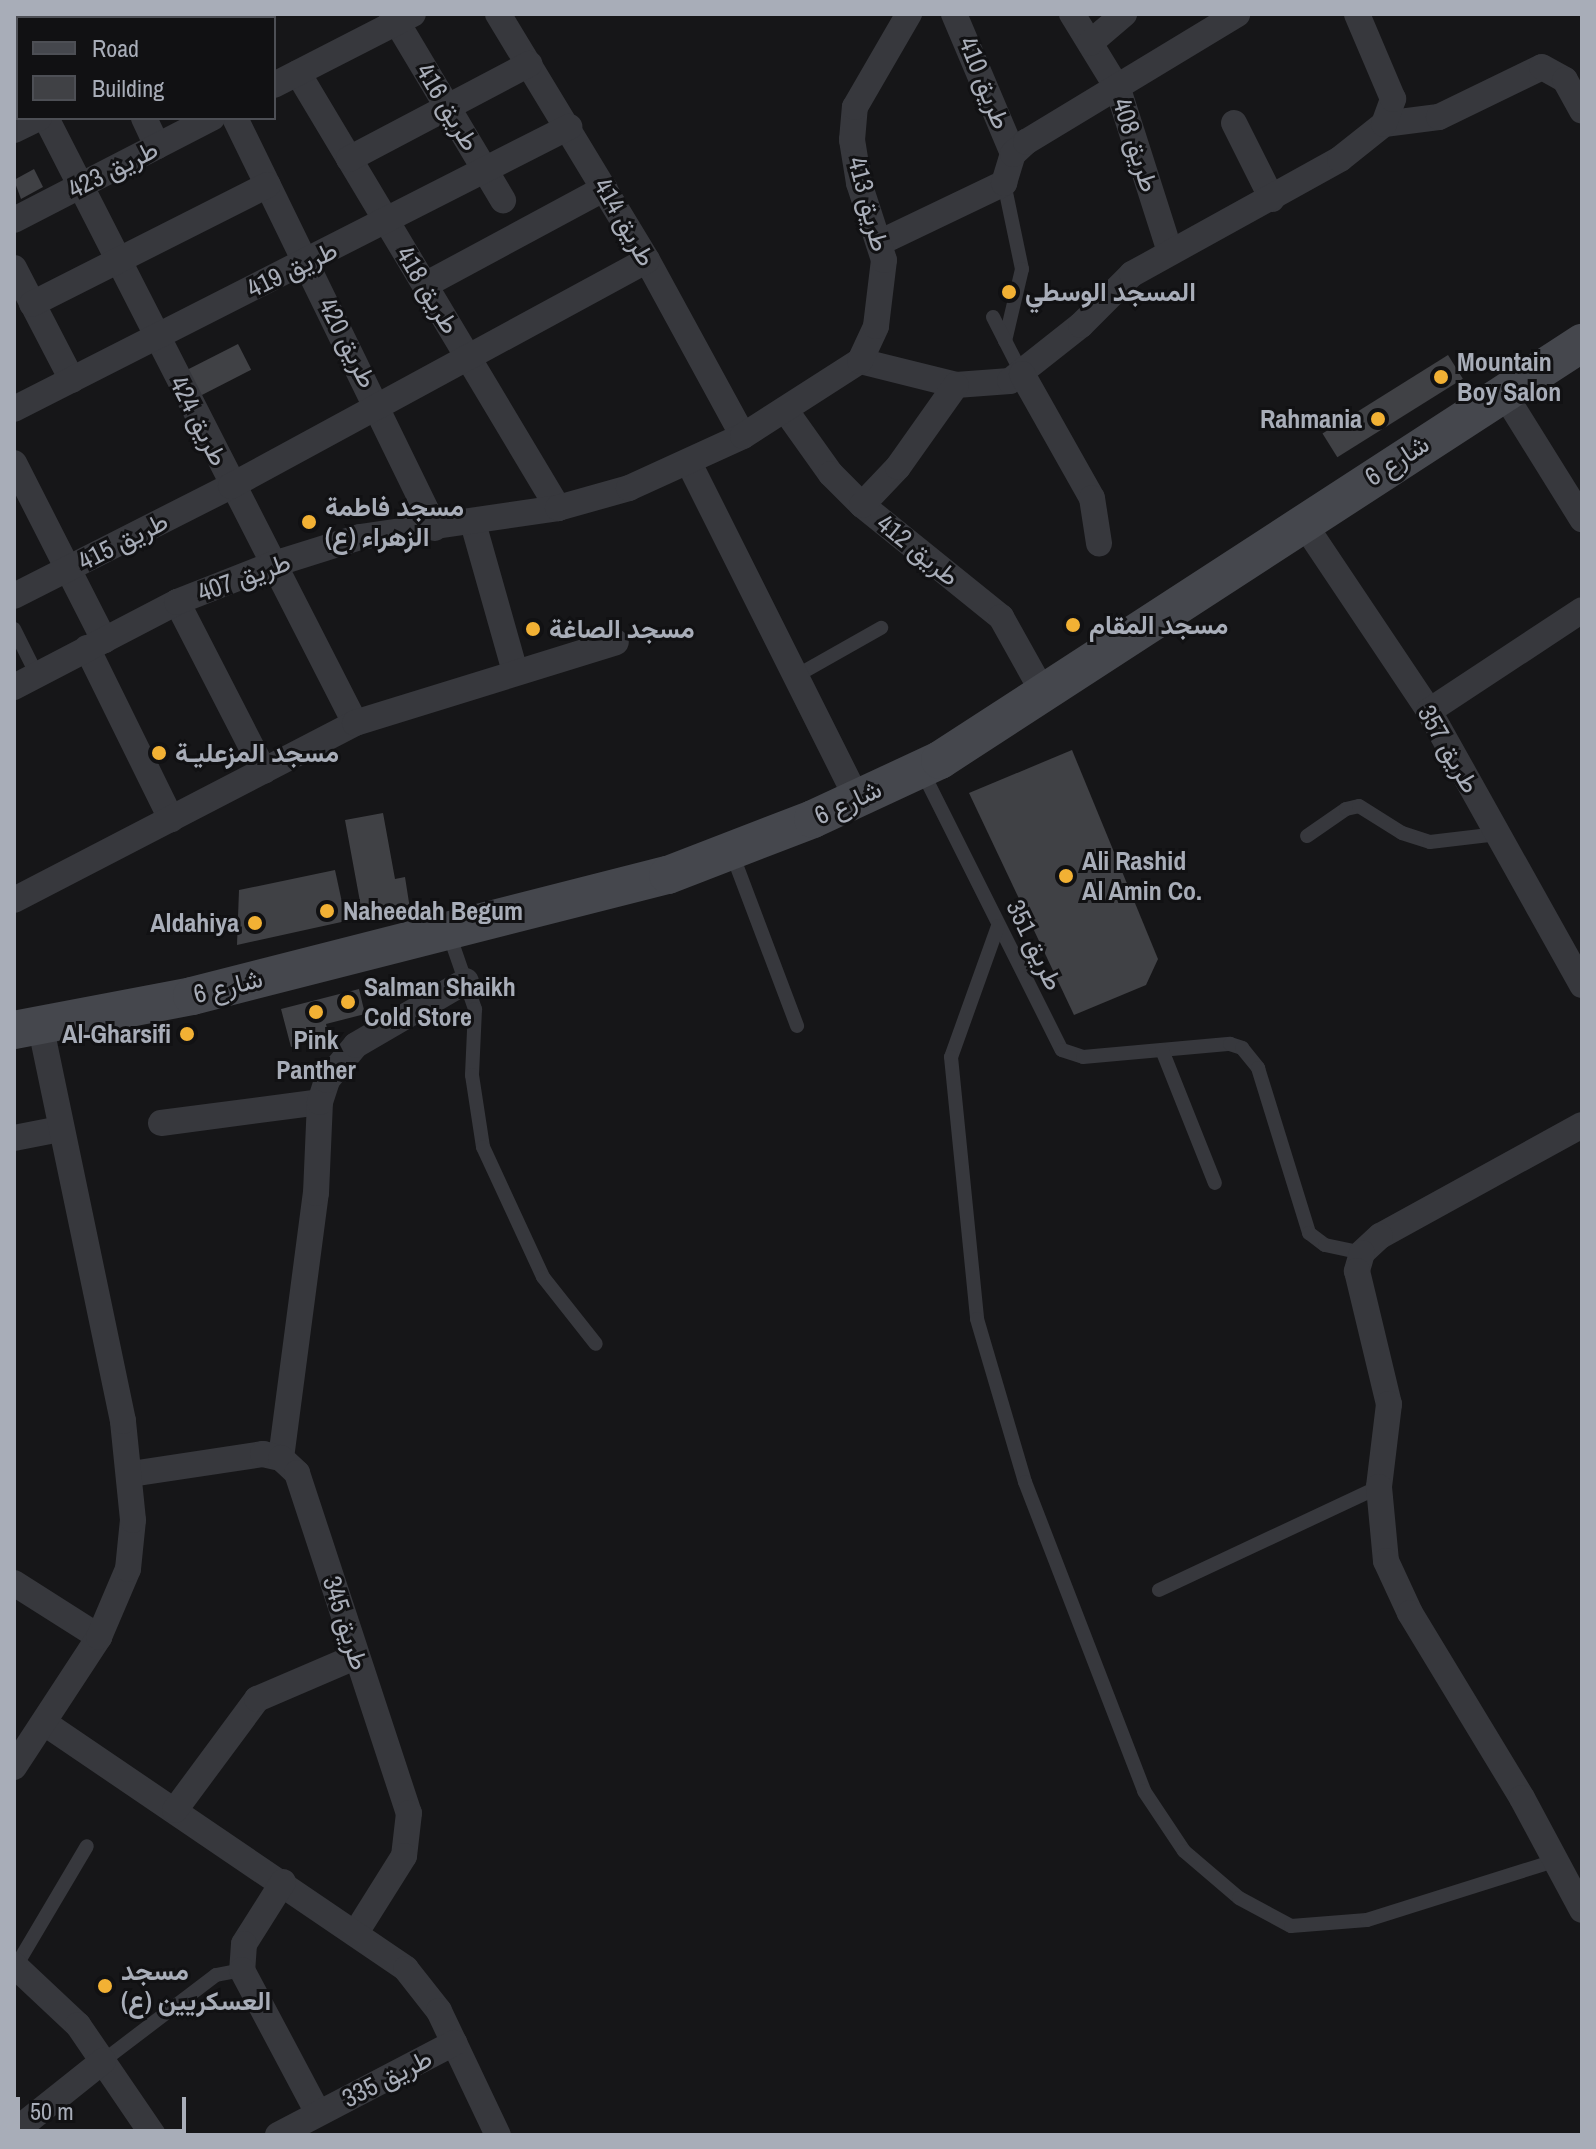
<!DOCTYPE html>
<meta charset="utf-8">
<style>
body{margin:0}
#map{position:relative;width:1596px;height:2149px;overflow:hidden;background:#161618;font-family:"Archivo Narrow",Vazirmatn,sans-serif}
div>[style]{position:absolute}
.building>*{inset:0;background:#404145;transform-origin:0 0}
.lane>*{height:14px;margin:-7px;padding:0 7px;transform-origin:7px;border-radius:7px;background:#37383d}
.street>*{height:26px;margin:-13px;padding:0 13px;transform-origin:13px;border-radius:13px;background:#37383d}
.secondary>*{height:38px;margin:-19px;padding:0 19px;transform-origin:19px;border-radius:19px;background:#45474d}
.dots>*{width:22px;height:22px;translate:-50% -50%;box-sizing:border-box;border:4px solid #111113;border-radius:50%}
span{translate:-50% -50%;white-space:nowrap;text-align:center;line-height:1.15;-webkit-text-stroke:6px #111113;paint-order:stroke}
.street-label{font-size:26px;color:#a8adb8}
.poi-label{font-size:26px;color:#a8adb8;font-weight:700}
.left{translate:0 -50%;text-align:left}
.right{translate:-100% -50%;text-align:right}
.frame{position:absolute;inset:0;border:16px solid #a8adb8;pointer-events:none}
.legend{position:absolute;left:16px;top:16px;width:260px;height:104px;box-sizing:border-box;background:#111113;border:2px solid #4d4f55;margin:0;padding:10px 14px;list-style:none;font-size:24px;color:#a8adb8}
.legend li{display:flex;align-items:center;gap:16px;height:40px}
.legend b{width:40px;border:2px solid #4d4f55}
.scale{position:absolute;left:16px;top:2097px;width:170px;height:36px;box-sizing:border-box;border:4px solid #a8adb8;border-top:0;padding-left:10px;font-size:24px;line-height:28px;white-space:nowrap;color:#a8adb8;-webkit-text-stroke:6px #111113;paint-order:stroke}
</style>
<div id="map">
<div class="building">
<i style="clip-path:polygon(34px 169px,43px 187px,21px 199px,14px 180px)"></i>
<i style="left:238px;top:344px;width:29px;height:58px;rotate:63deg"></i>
<i style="left:1448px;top:355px;width:28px;height:148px;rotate:58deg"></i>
<i style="clip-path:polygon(1072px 750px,1158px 959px,1146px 985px,1074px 1015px,969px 793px)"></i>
<i style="clip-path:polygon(383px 813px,395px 879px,405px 877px,410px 909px,363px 918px,345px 820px)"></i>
<i style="clip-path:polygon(335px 870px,346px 921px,237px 945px,239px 890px)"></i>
<i style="clip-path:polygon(359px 989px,365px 1014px,326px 1024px,329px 1037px,291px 1047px,281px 1009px)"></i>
</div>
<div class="lane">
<i style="left:248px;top:18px;width:6px;rotate:-45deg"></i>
<i style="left:1004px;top:183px;width:88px;rotate:78.2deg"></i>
<i style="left:1022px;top:269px;width:74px;rotate:103.3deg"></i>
<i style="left:993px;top:317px;width:64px;rotate:63deg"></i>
<i style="left:14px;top:629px;width:51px;rotate:63.4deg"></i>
<i style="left:796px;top:676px;width:98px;rotate:-29.5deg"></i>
<i style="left:921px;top:769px;width:314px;rotate:63.4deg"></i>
<i style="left:1062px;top:1050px;width:22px;rotate:18deg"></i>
<i style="left:1083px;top:1057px;width:148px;rotate:-5.1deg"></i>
<i style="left:1230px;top:1044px;width:13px;rotate:18deg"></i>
<i style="left:1242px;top:1048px;width:26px;rotate:51deg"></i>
<i style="left:1258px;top:1068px;width:173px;rotate:72.8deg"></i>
<i style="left:1309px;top:1233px;width:20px;rotate:37deg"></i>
<i style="left:1325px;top:1245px;width:38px;rotate:12deg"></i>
<i style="left:1307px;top:836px;width:47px;rotate:-34.7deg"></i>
<i style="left:1346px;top:809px;width:13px;rotate:-13deg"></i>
<i style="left:1359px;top:806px;width:51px;rotate:32.1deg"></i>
<i style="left:1402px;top:833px;width:29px;rotate:18deg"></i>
<i style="left:1430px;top:842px;width:68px;rotate:-6.7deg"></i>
<i style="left:731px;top:851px;width:187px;rotate:69.3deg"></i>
<i style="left:998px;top:926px;width:139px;rotate:109.7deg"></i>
<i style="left:951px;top:1057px;width:263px;rotate:84.3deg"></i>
<i style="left:977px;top:1319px;width:170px;rotate:73.6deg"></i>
<i style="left:1025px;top:1482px;width:331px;rotate:68.9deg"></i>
<i style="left:1144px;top:1791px;width:72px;rotate:56.3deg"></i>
<i style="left:1184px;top:1851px;width:72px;rotate:40.5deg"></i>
<i style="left:1239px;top:1898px;width:59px;rotate:28.3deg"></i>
<i style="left:1291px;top:1926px;width:76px;rotate:-4.5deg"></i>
<i style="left:1367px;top:1920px;width:196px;rotate:-17.5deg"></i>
<i style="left:448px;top:931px;width:83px;rotate:70.9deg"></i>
<i style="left:475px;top:1009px;width:66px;rotate:92.6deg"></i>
<i style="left:472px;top:1075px;width:73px;rotate:81.3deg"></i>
<i style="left:483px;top:1147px;width:143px;rotate:65.2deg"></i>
<i style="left:543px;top:1277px;width:85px;rotate:51.7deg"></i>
<i style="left:1162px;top:1050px;width:143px;rotate:68.3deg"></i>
<i style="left:1159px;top:1590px;width:243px;rotate:-25.1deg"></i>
<i style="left:16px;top:1966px;width:139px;rotate:-59.4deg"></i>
<i style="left:103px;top:2061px;width:142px;rotate:-37.3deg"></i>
<i style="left:216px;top:1975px;width:26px;rotate:-11deg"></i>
</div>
<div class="street">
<i style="left:94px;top:14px;width:4px;rotate:63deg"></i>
<i style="left:192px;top:14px;width:4px;rotate:63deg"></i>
<i style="left:392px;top:14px;width:217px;rotate:59.2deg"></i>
<i style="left:498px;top:14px;width:288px;rotate:58.8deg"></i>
<i style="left:647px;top:260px;width:200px;rotate:61.4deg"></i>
<i style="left:954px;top:14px;width:152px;rotate:67.1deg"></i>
<i style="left:1072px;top:14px;width:88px;rotate:58.5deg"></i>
<i style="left:1118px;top:89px;width:171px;rotate:72.3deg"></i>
<i style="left:51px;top:18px;width:8px;rotate:-30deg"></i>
<i style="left:1090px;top:43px;width:45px;rotate:-40.5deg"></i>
<i style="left:14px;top:55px;width:9px;rotate:63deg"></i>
<i style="left:298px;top:73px;width:507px;rotate:59.13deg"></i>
<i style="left:274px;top:85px;width:156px;rotate:-27.1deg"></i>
<i style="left:46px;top:118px;width:679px;rotate:62.94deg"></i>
<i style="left:144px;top:118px;width:31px;rotate:65deg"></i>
<i style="left:235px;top:118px;width:456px;rotate:64deg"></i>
<i style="left:1234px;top:123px;width:85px;rotate:63.4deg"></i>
<i style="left:1384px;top:124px;width:55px;rotate:-7.3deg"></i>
<i style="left:1439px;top:117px;width:114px;rotate:-25.9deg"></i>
<i style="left:1542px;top:67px;width:26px;rotate:29deg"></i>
<i style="left:1565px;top:80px;width:35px;rotate:61deg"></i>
<i style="left:14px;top:130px;width:28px;rotate:-26deg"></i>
<i style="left:349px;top:159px;width:204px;rotate:-27.8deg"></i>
<i style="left:14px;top:220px;width:223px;rotate:-27.3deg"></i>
<i style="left:879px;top:243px;width:139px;rotate:-25.6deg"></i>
<i style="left:1004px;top:183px;width:30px;rotate:-73deg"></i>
<i style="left:1013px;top:154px;width:18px;rotate:-43deg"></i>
<i style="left:1026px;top:142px;width:247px;rotate:-31.2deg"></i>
<i style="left:14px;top:268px;width:126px;rotate:62.6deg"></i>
<i style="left:425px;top:285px;width:204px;rotate:-28.3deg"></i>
<i style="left:32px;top:304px;width:264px;rotate:-26.8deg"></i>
<i style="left:860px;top:361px;width:99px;rotate:14deg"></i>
<i style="left:956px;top:385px;width:54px;rotate:-4.2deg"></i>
<i style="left:1010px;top:381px;width:90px;rotate:-38.3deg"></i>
<i style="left:1081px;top:325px;width:72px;rotate:-45deg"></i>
<i style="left:1132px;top:274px;width:238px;rotate:-28.9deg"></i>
<i style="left:1340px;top:159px;width:56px;rotate:-38.5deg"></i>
<i style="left:1384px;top:124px;width:27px;rotate:-70deg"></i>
<i style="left:1393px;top:99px;width:92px;rotate:-113deg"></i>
<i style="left:1022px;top:374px;width:142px;rotate:60.6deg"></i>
<i style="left:1092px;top:498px;width:46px;rotate:81.2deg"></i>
<i style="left:1503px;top:392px;width:150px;rotate:58.1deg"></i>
<i style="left:14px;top:409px;width:623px;rotate:-26.94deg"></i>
<i style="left:786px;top:411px;width:77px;rotate:54.5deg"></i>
<i style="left:831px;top:474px;width:44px;rotate:45deg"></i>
<i style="left:862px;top:505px;width:179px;rotate:38.9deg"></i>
<i style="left:1001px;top:617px;width:86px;rotate:60.8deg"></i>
<i style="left:14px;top:463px;width:199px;rotate:63deg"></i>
<i style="left:689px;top:463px;width:375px;rotate:63.4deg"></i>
<i style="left:862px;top:505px;width:52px;rotate:-46.5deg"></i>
<i style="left:898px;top:467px;width:100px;rotate:-54.7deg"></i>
<i style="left:1302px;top:521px;width:229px;rotate:56.2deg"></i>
<i style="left:1429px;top:711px;width:314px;rotate:60.8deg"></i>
<i style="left:473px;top:523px;width:154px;rotate:74.2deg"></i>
<i style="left:14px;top:596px;width:243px;rotate:-26.9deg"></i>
<i style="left:231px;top:486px;width:473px;rotate:-28.5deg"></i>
<i style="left:177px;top:602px;width:190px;rotate:62.8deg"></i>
<i style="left:87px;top:648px;width:191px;rotate:63.8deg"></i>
<i style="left:14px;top:687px;width:184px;rotate:-27.5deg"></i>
<i style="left:177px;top:602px;width:101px;rotate:-21.5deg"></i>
<i style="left:271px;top:565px;width:93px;rotate:-17.5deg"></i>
<i style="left:360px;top:537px;width:200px;rotate:-8.3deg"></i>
<i style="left:558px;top:508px;width:74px;rotate:-15.7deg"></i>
<i style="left:629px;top:488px;width:125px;rotate:-24.5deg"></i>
<i style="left:743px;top:436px;width:139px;rotate:-32.7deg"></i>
<i style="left:860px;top:361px;width:38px;rotate:-65deg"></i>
<i style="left:876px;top:326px;width:66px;rotate:-83.1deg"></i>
<i style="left:884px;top:260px;width:81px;rotate:-108deg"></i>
<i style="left:859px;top:183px;width:44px;rotate:-99.2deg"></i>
<i style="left:852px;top:140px;width:33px;rotate:-85deg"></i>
<i style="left:855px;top:107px;width:108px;rotate:-59.9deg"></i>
<i style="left:1429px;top:711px;width:183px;rotate:-33.4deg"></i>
<i style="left:14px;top:900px;width:384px;rotate:-27.4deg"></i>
<i style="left:355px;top:723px;width:273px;rotate:-17.2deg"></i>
<i style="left:161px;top:1123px;width:160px;rotate:-7.5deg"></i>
<i style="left:1582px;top:1125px;width:230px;rotate:151.2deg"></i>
<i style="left:1380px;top:1236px;width:25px;rotate:137deg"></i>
<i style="left:1362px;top:1253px;width:19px;rotate:106deg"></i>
<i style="left:1357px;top:1271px;width:137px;rotate:76.5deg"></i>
<i style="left:1389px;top:1404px;width:84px;rotate:96.9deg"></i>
<i style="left:1379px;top:1487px;width:74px;rotate:84.6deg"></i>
<i style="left:1386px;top:1561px;width:57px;rotate:65.2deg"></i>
<i style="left:1410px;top:1613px;width:216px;rotate:58.8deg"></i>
<i style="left:1522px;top:1798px;width:127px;rotate:61.8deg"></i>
<i style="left:14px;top:1138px;width:47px;rotate:-11.1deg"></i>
<i style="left:281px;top:1458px;width:267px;rotate:-82.5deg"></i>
<i style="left:316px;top:1193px;width:91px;rotate:-87.5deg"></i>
<i style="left:320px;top:1102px;width:23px;rotate:-72deg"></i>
<i style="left:327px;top:1080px;width:45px;rotate:-50.4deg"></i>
<i style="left:356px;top:1045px;width:127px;rotate:-30.2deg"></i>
<i style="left:131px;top:1474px;width:134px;rotate:-8.6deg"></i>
<i style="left:263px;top:1454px;width:18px;rotate:13deg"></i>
<i style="left:281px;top:1458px;width:22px;rotate:43deg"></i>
<i style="left:297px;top:1473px;width:358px;rotate:71.8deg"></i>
<i style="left:409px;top:1813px;width:43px;rotate:96.6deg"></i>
<i style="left:404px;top:1856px;width:89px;rotate:122.1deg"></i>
<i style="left:14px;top:1583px;width:101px;rotate:32.4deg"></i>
<i style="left:46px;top:1724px;width:435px;rotate:34.2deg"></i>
<i style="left:406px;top:1969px;width:53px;rotate:51.8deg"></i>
<i style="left:439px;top:2011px;width:137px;rotate:64.6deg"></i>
<i style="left:14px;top:1767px;width:155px;rotate:-56.8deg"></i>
<i style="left:99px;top:1637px;width:74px;rotate:-66.9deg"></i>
<i style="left:128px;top:1569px;width:49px;rotate:-84.2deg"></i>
<i style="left:133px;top:1520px;width:100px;rotate:-95.8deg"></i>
<i style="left:123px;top:1421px;width:406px;rotate:-101.8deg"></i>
<i style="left:175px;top:1810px;width:138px;rotate:-53.5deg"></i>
<i style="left:257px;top:1699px;width:107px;rotate:-23.2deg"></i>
<i style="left:283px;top:1882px;width:73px;rotate:122.2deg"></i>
<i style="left:244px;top:1944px;width:26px;rotate:94deg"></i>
<i style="left:242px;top:1970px;width:162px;rotate:62deg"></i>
<i style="left:14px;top:1965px;width:88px;rotate:43.2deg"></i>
<i style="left:78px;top:2025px;width:133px;rotate:55.7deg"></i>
<i style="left:14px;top:2132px;width:114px;rotate:-38.6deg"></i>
<i style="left:278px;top:2135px;width:199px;rotate:-27.6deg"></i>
</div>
<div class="secondary">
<i style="left:14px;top:1030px;width:181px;rotate:-10.8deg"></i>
<i style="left:192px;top:996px;width:491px;rotate:-14.3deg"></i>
<i style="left:668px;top:875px;width:155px;rotate:-21.1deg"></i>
<i style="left:813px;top:819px;width:140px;rotate:-24.9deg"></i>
<i style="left:940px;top:760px;width:766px;rotate:-33.01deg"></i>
</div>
<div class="dots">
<i style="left:1009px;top:292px;background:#f2b134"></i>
<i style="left:1441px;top:377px;background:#f2b134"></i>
<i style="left:1378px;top:419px;background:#f2b134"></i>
<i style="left:309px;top:522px;background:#f2b134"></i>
<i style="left:1073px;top:625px;background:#f2b134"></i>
<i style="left:533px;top:629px;background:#f2b134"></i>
<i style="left:159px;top:753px;background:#f2b134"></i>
<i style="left:1066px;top:876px;background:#f2b134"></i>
<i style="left:327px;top:911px;background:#f2b134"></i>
<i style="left:255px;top:923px;background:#f2b134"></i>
<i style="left:348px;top:1002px;background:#f2b134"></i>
<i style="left:316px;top:1012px;background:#f2b134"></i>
<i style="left:187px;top:1034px;background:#f2b134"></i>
<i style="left:105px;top:1986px;background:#f2b134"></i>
</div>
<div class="street-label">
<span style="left:985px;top:83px;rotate:68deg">طريق 410</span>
<span style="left:448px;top:107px;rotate:59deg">طريق 416</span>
<span style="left:1136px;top:145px;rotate:72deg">طريق 408</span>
<span style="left:113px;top:169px;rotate:-27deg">طريق 423</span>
<span style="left:869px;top:204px;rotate:75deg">طريق 413</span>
<span style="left:625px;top:222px;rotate:60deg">طريق 414</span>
<span style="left:292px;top:269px;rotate:-26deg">طريق 419</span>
<span style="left:428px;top:290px;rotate:59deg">طريق 418</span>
<span style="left:348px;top:343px;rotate:63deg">طريق 420</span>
<span style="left:199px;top:421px;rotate:63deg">طريق 424</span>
<span style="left:1397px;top:460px;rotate:-33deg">شارع 6</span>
<span style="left:123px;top:541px;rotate:-27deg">طريق 415</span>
<span style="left:918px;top:550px;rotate:39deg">طريق 412</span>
<span style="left:244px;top:577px;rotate:-20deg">طريق 407</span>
<span style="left:1449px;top:749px;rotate:60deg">طريق 357</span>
<span style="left:848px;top:802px;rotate:-25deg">شارع 6</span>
<span style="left:1035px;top:945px;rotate:64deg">طريق 351</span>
<span style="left:228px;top:986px;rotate:-14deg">شارع 6</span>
<span style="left:346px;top:1623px;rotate:72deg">طريق 345</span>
<span style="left:387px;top:2078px;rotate:-27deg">طريق 335</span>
</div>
<div class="poi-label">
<span class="left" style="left:1025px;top:292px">المسجد الوسطي</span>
<span class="left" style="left:1457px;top:377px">Mountain<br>Boy Salon</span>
<span class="right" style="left:1362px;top:419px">Rahmania</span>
<span class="left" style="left:325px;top:522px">مسجد فاطمة<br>الزهراء (ع)</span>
<span class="left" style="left:1089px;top:625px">مسجد المقام</span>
<span class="left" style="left:549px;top:629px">مسجد الصاغة</span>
<span class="left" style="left:175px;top:753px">مسجد المزعليـة</span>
<span class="left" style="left:1082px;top:876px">Ali Rashid<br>Al Amin Co.</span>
<span class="left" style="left:343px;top:911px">Naheedah Begum</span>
<span class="right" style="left:239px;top:923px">Aldahiya</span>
<span class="left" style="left:364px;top:1002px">Salman Shaikh<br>Cold Store</span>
<span class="right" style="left:171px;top:1034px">Al-Gharsifi</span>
<span style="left:316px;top:1055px">Pink<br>Panther</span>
<span class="left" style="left:121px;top:1986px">مسجد<br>العسكريين (ع)</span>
</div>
<div class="frame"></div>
<ul class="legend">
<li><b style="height:10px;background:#45474d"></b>Road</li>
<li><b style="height:22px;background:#404145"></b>Building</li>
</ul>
<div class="scale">50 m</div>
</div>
